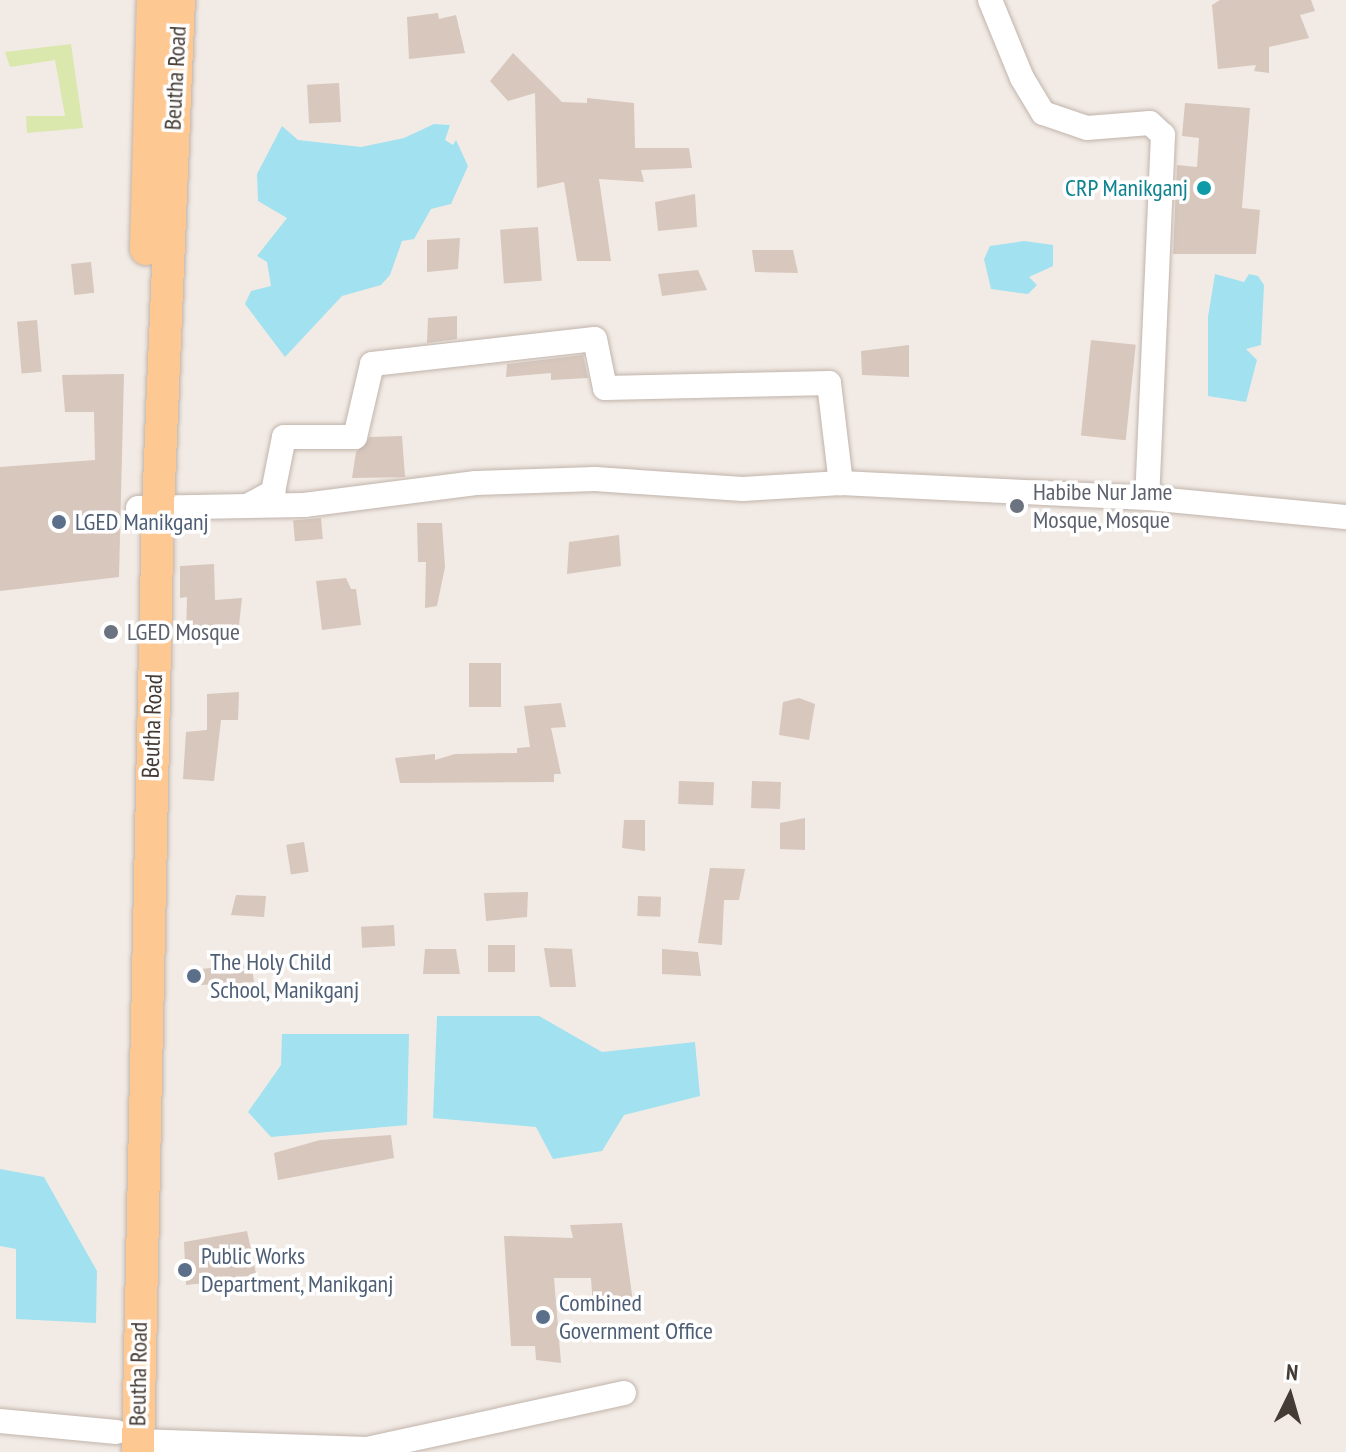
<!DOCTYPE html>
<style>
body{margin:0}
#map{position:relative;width:1346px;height:1452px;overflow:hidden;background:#f2ebe5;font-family:"PT Sans Narrow",sans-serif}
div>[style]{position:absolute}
.green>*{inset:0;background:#dae7ad}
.water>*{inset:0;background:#a1e1f0}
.building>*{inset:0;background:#d7c7bd;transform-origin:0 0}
.roads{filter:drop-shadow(0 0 2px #c1b4ab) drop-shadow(0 0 2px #c1b4ab)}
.minor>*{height:24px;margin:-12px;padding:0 12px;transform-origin:12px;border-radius:12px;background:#fff}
.major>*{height:32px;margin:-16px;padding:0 16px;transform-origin:16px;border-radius:16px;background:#fec892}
.dots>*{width:22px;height:22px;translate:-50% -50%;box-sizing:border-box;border:4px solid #fff;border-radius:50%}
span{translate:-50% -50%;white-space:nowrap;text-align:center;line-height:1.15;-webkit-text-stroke:7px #fff;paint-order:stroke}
.street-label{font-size:24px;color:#453b35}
.culture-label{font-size:24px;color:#0d838f}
.right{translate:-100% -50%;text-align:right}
.worship-label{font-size:24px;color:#5b616d}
.left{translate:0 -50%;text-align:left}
.service-label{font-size:24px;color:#4e5e75}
.north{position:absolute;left:1250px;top:1356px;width:80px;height:80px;-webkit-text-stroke:6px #fff;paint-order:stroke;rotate:5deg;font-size:22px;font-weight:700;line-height:32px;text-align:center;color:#453b35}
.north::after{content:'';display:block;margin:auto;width:28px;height:36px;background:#453b35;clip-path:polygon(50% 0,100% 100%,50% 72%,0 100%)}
</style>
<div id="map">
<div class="green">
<i style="clip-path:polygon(71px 44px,83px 128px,27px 133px,26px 116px,65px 116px,55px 60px,10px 67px,5px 52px)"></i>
</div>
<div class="water">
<i style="clip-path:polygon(434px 124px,450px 125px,445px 140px,453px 145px,456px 140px,468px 166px,451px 204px,431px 209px,414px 239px,402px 241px,390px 275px,381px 285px,342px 296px,285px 357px,245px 304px,251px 291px,271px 286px,267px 262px,257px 256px,287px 218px,258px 201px,257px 174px,282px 126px,298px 140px,361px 147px,404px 138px)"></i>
<i style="clip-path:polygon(1024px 241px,1053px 245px,1053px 266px,1029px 277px,1037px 285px,1028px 294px,991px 289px,984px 259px,990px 246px)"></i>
<i style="clip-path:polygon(1215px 274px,1244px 282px,1249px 274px,1258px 276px,1264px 285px,1261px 345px,1246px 349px,1257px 360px,1246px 402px,1208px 396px,1208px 317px)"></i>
<i style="clip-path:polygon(437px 1016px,539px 1016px,602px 1052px,695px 1042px,700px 1096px,624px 1115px,602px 1151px,553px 1159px,536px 1127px,433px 1118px)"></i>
<i style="clip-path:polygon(282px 1034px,409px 1034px,407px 1125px,271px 1137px,248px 1112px,281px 1065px)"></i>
<i style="clip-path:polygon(0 1169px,44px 1177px,97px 1271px,96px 1323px,16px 1319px,16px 1249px,0 1246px)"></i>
</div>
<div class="building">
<i style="clip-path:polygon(1220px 0,1311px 0,1315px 11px,1300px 15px,1309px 38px,1269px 47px,1269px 73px,1254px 71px,1256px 65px,1218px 69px,1212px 5px)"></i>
<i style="clip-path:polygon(438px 13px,439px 19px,456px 15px,465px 53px,409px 59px,407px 17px)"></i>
<i style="clip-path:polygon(513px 53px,562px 102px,587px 103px,587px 98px,634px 103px,635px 148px,689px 148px,692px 168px,641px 170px,644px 182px,599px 179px,611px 261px,577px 261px,564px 182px,537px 188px,535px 93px,508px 101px,490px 81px)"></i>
<i style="left:339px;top:83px;width:39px;height:32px;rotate:87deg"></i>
<i style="clip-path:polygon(1185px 103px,1250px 108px,1242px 208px,1260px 210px,1256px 254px,1173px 254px,1177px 165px,1197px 167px,1199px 138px,1182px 136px)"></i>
<i style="clip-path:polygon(695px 194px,697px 227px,658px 231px,655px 202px)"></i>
<i style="left:538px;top:227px;width:54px;height:38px;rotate:86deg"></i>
<i style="clip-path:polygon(460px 238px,458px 269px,427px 272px,427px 240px)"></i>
<i style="clip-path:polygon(752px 250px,793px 250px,798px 273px,755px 272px)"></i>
<i style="left:91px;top:262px;width:31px;height:20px;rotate:84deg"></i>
<i style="clip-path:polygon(698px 270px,707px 290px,662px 296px,658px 274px)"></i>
<i style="clip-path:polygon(457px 316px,457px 339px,427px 343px,428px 318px)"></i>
<i style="left:37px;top:320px;width:52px;height:20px;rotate:85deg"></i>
<i style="left:1091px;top:340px;width:45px;height:96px;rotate:6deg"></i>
<i style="clip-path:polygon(909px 345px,909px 377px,862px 375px,861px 351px)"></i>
<i style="clip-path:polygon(583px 355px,588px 378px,551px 380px,551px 373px,506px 377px,507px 364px)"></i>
<i style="clip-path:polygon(124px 374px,119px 577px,0 591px,0 467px,95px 460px,94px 412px,65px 412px,62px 375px)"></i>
<i style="clip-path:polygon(402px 436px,405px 477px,352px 478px,356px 452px,370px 437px)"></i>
<i style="left:321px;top:518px;width:21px;height:28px;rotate:85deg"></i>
<i style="clip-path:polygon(417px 523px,442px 523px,445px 567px,437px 606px,425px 608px,426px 562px,418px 562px)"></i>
<i style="clip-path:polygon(619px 535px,621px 566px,567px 574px,569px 542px)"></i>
<i style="clip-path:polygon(214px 564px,215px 600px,242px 598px,238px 634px,186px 636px,187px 597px,180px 598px,180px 566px)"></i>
<i style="clip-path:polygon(346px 578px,351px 589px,356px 589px,361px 625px,322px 630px,316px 581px)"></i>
<i style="left:469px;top:663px;width:32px;height:44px"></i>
<i style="clip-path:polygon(239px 692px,238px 720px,221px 720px,214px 781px,183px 779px,186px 732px,207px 730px,207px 694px)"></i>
<i style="clip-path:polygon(799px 698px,815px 704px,809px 740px,779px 735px,783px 702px)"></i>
<i style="clip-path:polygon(561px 703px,566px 727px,551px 728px,561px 774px,554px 774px,554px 782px,400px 783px,395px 758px,435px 754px,435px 760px,455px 754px,517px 753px,517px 748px,530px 747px,524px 706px)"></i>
<i style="left:679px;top:781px;width:35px;height:23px;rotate:2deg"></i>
<i style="left:752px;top:781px;width:29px;height:27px;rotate:2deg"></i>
<i style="clip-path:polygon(805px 818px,805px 850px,780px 849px,780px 823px)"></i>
<i style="clip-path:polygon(624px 820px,645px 820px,645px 851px,622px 848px)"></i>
<i style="left:304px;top:842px;width:30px;height:18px;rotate:81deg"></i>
<i style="clip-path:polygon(710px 868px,745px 869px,739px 900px,724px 900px,722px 945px,698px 943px)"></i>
<i style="clip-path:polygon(528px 892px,527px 917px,486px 921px,484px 893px)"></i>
<i style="clip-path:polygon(236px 895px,266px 896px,264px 917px,231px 915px)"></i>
<i style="left:638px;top:896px;width:23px;height:20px;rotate:2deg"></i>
<i style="left:394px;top:925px;width:21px;height:33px;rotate:87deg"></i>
<i style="left:488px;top:945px;width:27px;height:27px"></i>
<i style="clip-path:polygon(544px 948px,572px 949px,576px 987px,550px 987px)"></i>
<i style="clip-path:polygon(425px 949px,456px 949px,460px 974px,423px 974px)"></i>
<i style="clip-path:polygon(662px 949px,698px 952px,701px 976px,662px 974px)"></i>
<i style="clip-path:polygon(251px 963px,254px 982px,201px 985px,202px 969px)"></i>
<i style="clip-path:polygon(391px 1135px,394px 1158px,278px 1180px,274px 1153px,320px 1140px)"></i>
<i style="clip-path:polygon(622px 1223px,634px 1309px,593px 1308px,591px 1278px,554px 1278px,561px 1363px,536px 1360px,535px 1346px,511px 1346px,504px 1236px,573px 1238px,570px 1225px)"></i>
<i style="clip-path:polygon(247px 1231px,257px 1278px,186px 1285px,184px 1242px)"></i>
</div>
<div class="roads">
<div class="minor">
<i style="left:990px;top:0;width:84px;rotate:67.7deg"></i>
<i style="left:1022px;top:78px;width:41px;rotate:59deg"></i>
<i style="left:1043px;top:113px;width:46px;rotate:18.8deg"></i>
<i style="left:1087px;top:128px;width:63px;rotate:-4.5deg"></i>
<i style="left:1150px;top:123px;width:18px;rotate:43deg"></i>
<i style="left:1163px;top:135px;width:363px;rotate:92.5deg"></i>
<i style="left:247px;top:506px;width:30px;rotate:-28deg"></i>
<i style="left:273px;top:492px;width:56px;rotate:-78.7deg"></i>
<i style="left:284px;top:437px;width:71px"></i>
<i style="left:355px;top:437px;width:75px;rotate:-76.9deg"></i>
<i style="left:372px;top:364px;width:224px;rotate:-6.4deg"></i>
<i style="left:595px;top:339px;width:50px;rotate:78.5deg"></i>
<i style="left:605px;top:388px;width:224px;rotate:-1.3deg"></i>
<i style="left:829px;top:383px;width:101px;rotate:83.2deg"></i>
<i style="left:138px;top:508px;width:166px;rotate:-1deg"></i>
<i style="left:304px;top:505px;width:173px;rotate:-7.3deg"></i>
<i style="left:476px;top:483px;width:119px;rotate:-1.9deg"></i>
<i style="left:595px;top:479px;width:148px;rotate:3.9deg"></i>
<i style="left:743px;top:489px;width:98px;rotate:-3.5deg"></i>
<i style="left:841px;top:483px;width:306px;rotate:2.8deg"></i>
<i style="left:1147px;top:498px;width:200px;rotate:5.5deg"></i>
<i style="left:0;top:1421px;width:117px;rotate:5.4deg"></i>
<i style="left:138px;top:1441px;width:229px;rotate:2deg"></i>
<i style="left:367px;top:1449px;width:263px;rotate:-12.3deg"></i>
</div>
<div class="major">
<i style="left:146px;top:249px;width:249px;rotate:-88.4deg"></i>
<i style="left:138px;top:1452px;width:943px;rotate:-88.79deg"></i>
<i style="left:158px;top:509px;width:509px;rotate:-87.64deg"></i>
</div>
</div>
<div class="dots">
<i style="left:1204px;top:188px;background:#0f9aa8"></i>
<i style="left:1017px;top:506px;background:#6b7280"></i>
<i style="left:59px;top:522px;background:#5c6f8a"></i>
<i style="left:111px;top:632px;background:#6b7280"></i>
<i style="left:194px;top:976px;background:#5c6f8a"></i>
<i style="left:185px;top:1270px;background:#5c6f8a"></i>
<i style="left:543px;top:1317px;background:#5c6f8a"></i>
</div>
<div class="street-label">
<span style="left:175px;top:78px;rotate:-87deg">Beutha Road</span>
<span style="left:152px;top:726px;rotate:-88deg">Beutha Road</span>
<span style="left:138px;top:1374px;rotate:-89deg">Beutha Road</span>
</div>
<div class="culture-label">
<span class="right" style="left:1188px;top:188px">CRP Manikganj</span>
</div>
<div class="worship-label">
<span class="left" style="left:1033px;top:506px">Habibe Nur Jame<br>Mosque, Mosque</span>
<span class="left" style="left:127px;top:632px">LGED Mosque</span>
</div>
<div class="service-label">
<span class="left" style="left:75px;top:522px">LGED Manikganj</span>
<span class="left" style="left:210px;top:976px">The Holy Child<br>School, Manikganj</span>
<span class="left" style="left:201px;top:1270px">Public Works<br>Department, Manikganj</span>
<span class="left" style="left:559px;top:1317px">Combined<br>Government Office</span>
</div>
<div class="north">N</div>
</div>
